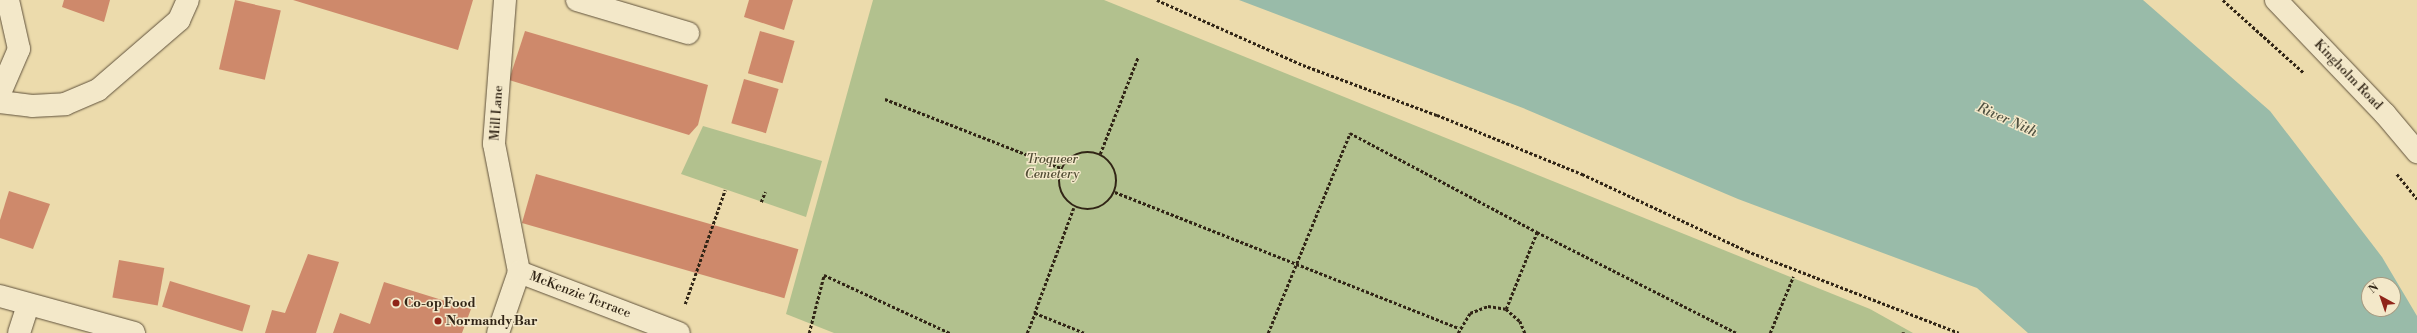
<!DOCTYPE html>
<style>
body{margin:0}
#map{position:relative;width:2417px;height:333px;overflow:hidden;background:#ecdbac;font-family:"Libre Bodoni",serif}
div>[style]{position:absolute}
.green>*{inset:0;background:#b2c18e}
.water>*{inset:0;background:#99bba9}
.building>*{inset:0;background:#ce896b;transform-origin:0 0}
.path>*{height:2.5px;margin-top:-1.25px;transform-origin:0;background:repeating-linear-gradient(90deg,#312516 0 3px,transparent 0 5px)}
.path>.ring{margin:-1.25px;padding:0;box-sizing:content-box;background:none;border:2.5px solid #312516;border-radius:50%}
.roads{filter:drop-shadow(0 0 1px #60523c) drop-shadow(0 0 1px #60523c)}
.minor>*{height:22px;margin:-11px;padding:0 11px;transform-origin:11px;border-radius:11px;background:#f3e8c9}
.secondary>*{height:22px;margin:-11px;padding:0 11px;transform-origin:11px;border-radius:11px;background:#f3e8c9}
.dots>*{width:11px;height:11px;translate:-50% -50%;box-sizing:border-box;border:2px solid #f3e8c9;border-radius:50%}
span{translate:-50% -50%;white-space:nowrap;text-align:center;line-height:1.15;-webkit-text-stroke:3px #f3e8c9;paint-order:stroke}
.street-label{font-size:13px;color:#312516}
.park-label{font-size:13px;color:#514c34;font-style:italic}
.poi-label{font-size:13px;color:#312516;font-weight:700}
.left{translate:0 -50%;text-align:left}
.water-label{font-size:14px;color:#505242;font-style:italic}
.north{position:absolute;left:2361px;top:277px;width:40px;height:40px;box-sizing:border-box;background:#f3e8c9;border:1px solid #a59a81;border-radius:50%;rotate:320deg;font-size:11px;font-weight:700;line-height:16px;text-align:center;color:#312516}
.north::after{content:'';display:block;margin:auto;width:14px;height:18px;background:#8f2418;clip-path:polygon(50% 0,100% 100%,50% 72%,0 100%)}
</style>
<div id="map">
<div class="green">
<i style="clip-path:polygon(873px 0,1104px 0,1870px 309px,1913px 333px,834px 333px,786px 314px)"></i>
<i style="clip-path:polygon(703px 126px,822px 161px,806px 217px,681px 174px)"></i>
</div>
<div class="water">
<i style="clip-path:polygon(evenodd,1239px 0,2143px 0,2270px 111px,2382px 257px,2417px 316px,2417px 333px,2028px 333px,1977px 288px,1738px 199px,1523px 108px,1239px 0,2369px 285px,2393px 285px,2393px 309px,2369px 309px,2369px 285px)"></i>
</div>
<div class="building">
<i style="clip-path:polygon(64px 0,110px 0,104px 22px,62px 7px)"></i>
<i style="left:235px;top:0;width:47px;height:71px;rotate:13deg"></i>
<i style="clip-path:polygon(293px 0,473px 0,458px 50px)"></i>
<i style="clip-path:polygon(749px 0,793px 0,784px 30px,744px 17px)"></i>
<i style="clip-path:polygon(525px 31px,708px 85px,698px 125px,689px 135px,509px 80px)"></i>
<i style="left:760px;top:31px;width:36px;height:44px;rotate:16deg"></i>
<i style="left:744px;top:79px;width:36px;height:46px;rotate:16deg"></i>
<i style="left:536px;top:174px;width:273px;height:51px;rotate:16deg"></i>
<i style="clip-path:polygon(9px 191px,50px 204px,33px 249px,0 238px,0 220px)"></i>
<i style="clip-path:polygon(308px 254px,339px 262px,316px 333px,265px 333px,272px 310px,285px 313px)"></i>
<i style="left:119px;top:260px;width:46px;height:38px;rotate:10deg"></i>
<i style="left:170px;top:281px;width:84px;height:27px;rotate:17deg"></i>
<i style="clip-path:polygon(384px 282px,471px 309px,462px 333px,333px 333px,340px 313px,370px 324px)"></i>
</div>
<div class="path">
<i style="left:1157px;top:0;width:160px;rotate:24deg"></i>
<i style="left:1303px;top:65px;width:143px;rotate:20.5deg"></i>
<i style="left:1437px;top:115px;width:157px;rotate:22.1deg"></i>
<i style="left:1582px;top:174px;width:182px;rotate:25deg"></i>
<i style="left:1747px;top:251px;width:227px;rotate:21.1deg"></i>
<i style="left:2223px;top:0;width:108px;rotate:42deg"></i>
<i style="left:885px;top:99px;width:189px;rotate:21.4deg"></i>
<i class="ring" style="left:1059px;top:152px;width:55.5px;height:55.5px"></i>
<i style="left:1100px;top:154px;width:104px;rotate:-68.6deg"></i>
<i style="left:2397px;top:174px;width:32px;rotate:51deg"></i>
<i style="left:1115px;top:192px;width:370px;rotate:21.6deg"></i>
<i style="left:761px;top:202px;width:11px;rotate:-68deg"></i>
<i style="left:1074px;top:208px;width:112px;rotate:110.4deg"></i>
<i style="left:1035px;top:313px;width:54px;rotate:21.8deg"></i>
<i style="left:685px;top:304px;width:121px;rotate:-70.7deg"></i>
<i style="left:1506px;top:309px;width:83px;rotate:-68.1deg"></i>
<i style="left:1537px;top:232px;width:224px;rotate:26.8deg"></i>
<i style="left:809px;top:333px;width:60px;rotate:-75.5deg"></i>
<i style="left:824px;top:275px;width:139px;rotate:24.7deg"></i>
<i style="left:1027px;top:333px;width:22px;rotate:-68deg"></i>
<i style="left:1268px;top:333px;width:216px;rotate:-67.7deg"></i>
<i style="left:1350px;top:133px;width:212px;rotate:27.9deg"></i>
<i style="left:1458px;top:333px;width:23px;rotate:-59deg"></i>
<i style="left:1470px;top:313px;width:19px;rotate:-21deg"></i>
<i style="left:1488px;top:306px;width:18px;rotate:9deg"></i>
<i style="left:1506px;top:309px;width:18px;rotate:41deg"></i>
<i style="left:1520px;top:321px;width:13px;rotate:67deg"></i>
<i style="left:1770px;top:333px;width:61px;rotate:-67.7deg"></i>
<i style="left:1903px;top:333px;width:1px;rotate:-90deg"></i>
</div>
<div class="roads">
<div class="minor">
<i style="left:505px;top:0;width:144px;rotate:94.4deg"></i>
<i style="left:494px;top:144px;width:130px;rotate:78.9deg"></i>
<i style="left:577px;top:0;width:116px;rotate:16.6deg"></i>
<i style="left:0;top:93px;width:48px;rotate:-66.6deg"></i>
<i style="left:19px;top:49px;width:50px;rotate:-102.7deg"></i>
<i style="left:0;top:102px;width:32px;rotate:7deg"></i>
<i style="left:32px;top:106px;width:33px;rotate:-3deg"></i>
<i style="left:65px;top:104px;width:36px;rotate:-23deg"></i>
<i style="left:98px;top:90px;width:107px;rotate:-40.8deg"></i>
<i style="left:179px;top:20px;width:22px;rotate:-66deg"></i>
<i style="left:0;top:296px;width:139px;rotate:15.4deg"></i>
<i style="left:19px;top:333px;width:29px;rotate:-72deg"></i>
<i style="left:498px;top:333px;width:65px;rotate:-71deg"></i>
<i style="left:519px;top:272px;width:171px;rotate:20.9deg"></i>
</div>
<div class="secondary">
<i style="left:2276px;top:0;width:158px;rotate:46.3deg"></i>
<i style="left:2385px;top:114px;width:50px;rotate:49.9deg"></i>
</div>
</div>
<div class="dots">
<i style="left:396px;top:303px;background:#8f2418"></i>
<i style="left:438px;top:321px;background:#8f2418"></i>
</div>
<div class="street-label">
<span style="left:2348px;top:75px;rotate:46deg">Kingholm Road</span>
<span style="left:497px;top:113px;rotate:-86deg">Mill Lane</span>
<span style="left:580px;top:295px;rotate:21deg">McKenzie Terrace</span>
</div>
<div class="park-label">
<span style="left:1052px;top:167px">Troqueer<br>Cemetery</span>
</div>
<div class="poi-label">
<span class="left" style="left:404px;top:303px">Co-op Food</span>
<span class="left" style="left:446px;top:321px">Normandy Bar</span>
</div>
<div class="water-label">
<span style="left:2007px;top:120px;rotate:24deg">River Nith</span>
</div>
<div class="north">N</div>
</div>
